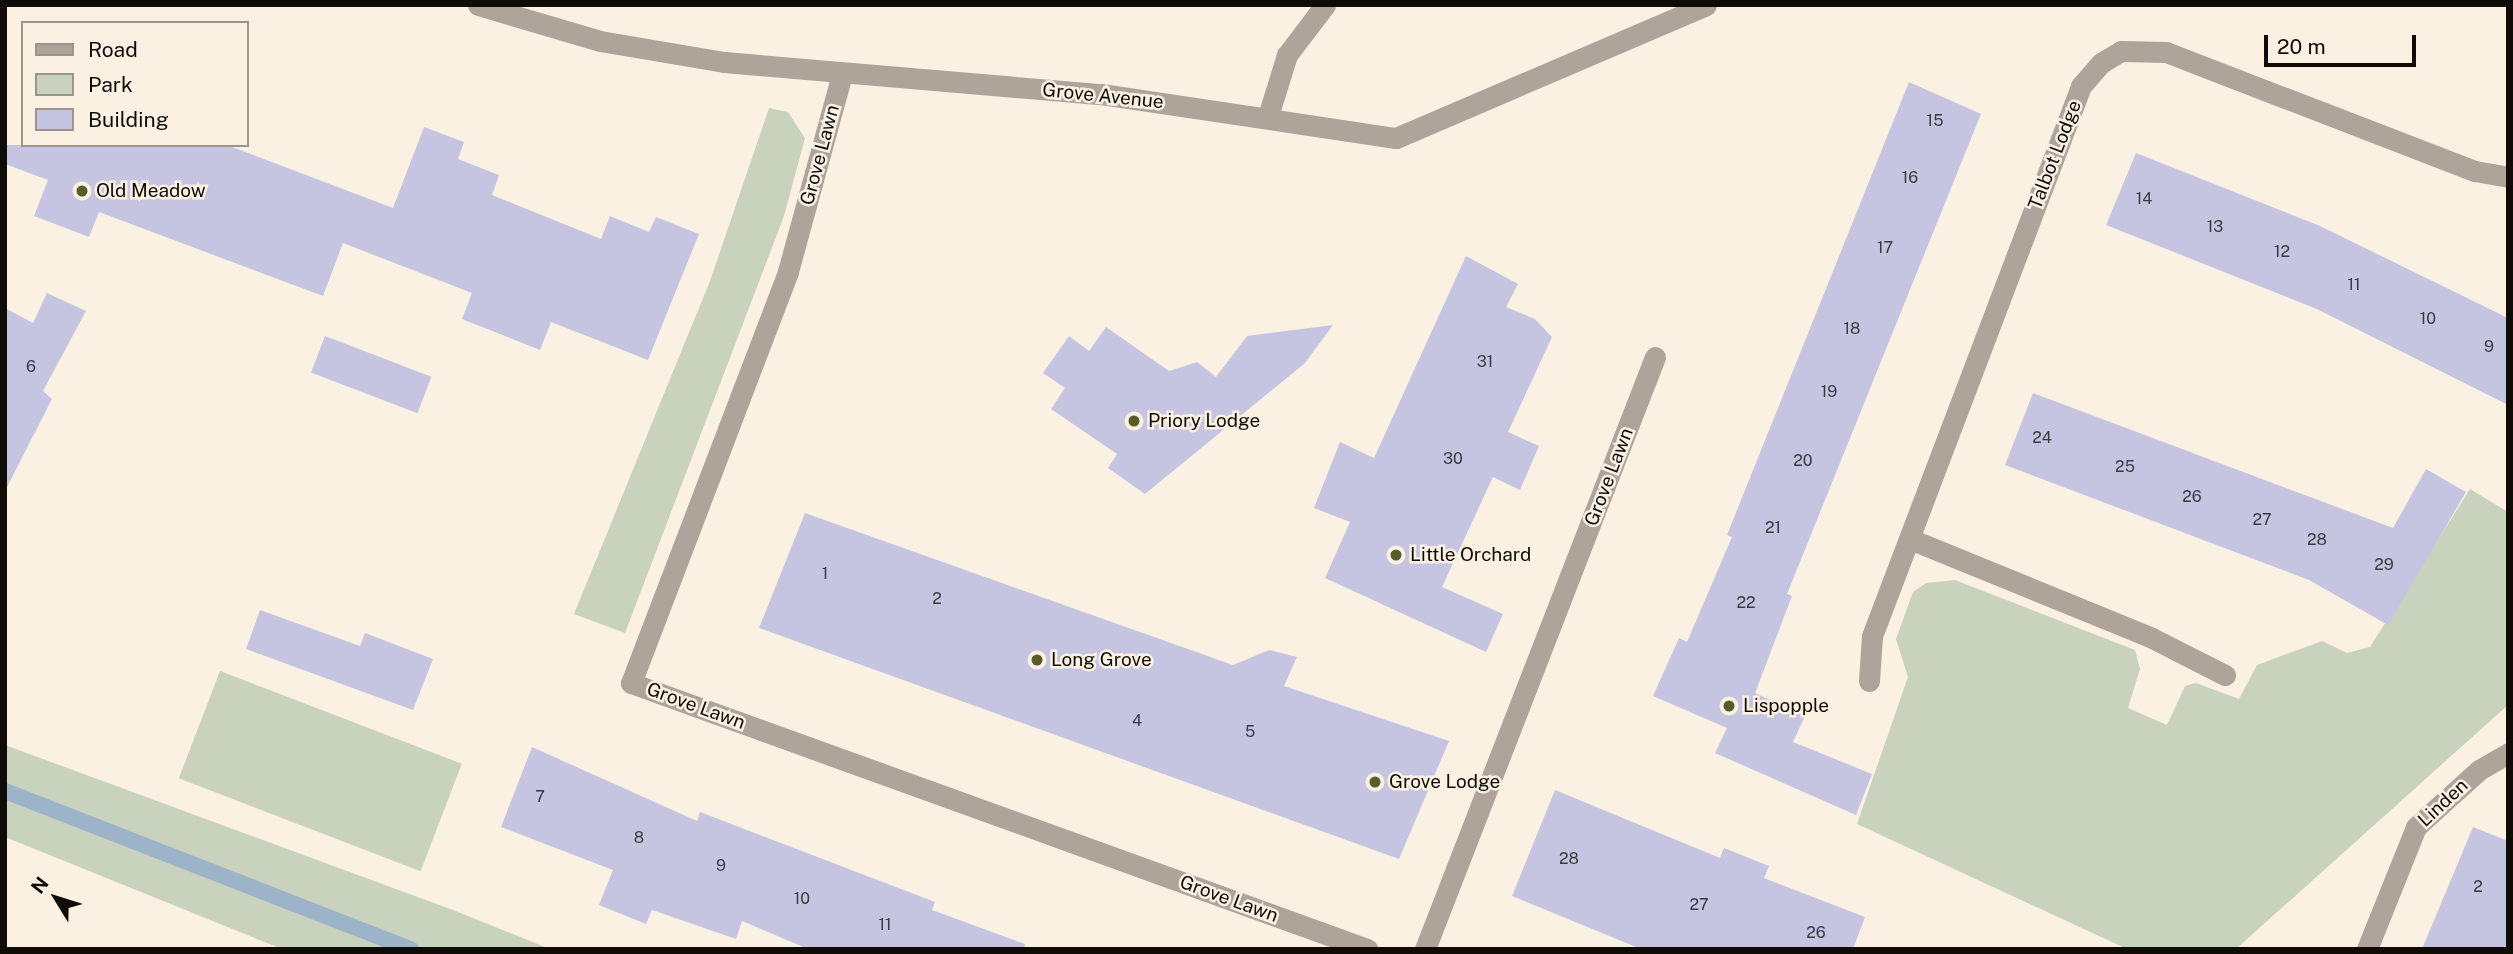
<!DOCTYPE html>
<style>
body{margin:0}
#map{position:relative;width:2513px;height:954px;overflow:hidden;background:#faf1e3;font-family:"Public Sans",sans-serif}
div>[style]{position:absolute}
.green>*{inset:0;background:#c9d2bd;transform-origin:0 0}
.stream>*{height:16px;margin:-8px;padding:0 8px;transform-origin:8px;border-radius:8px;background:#9db3ca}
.building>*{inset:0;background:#c5c5e2;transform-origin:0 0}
.service>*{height:21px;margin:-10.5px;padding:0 10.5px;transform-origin:10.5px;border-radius:10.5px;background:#afa49a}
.minor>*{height:21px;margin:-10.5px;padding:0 10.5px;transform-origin:10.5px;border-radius:10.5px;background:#afa49a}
.tertiary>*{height:21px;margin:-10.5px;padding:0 10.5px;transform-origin:10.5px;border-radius:10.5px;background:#afa49a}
.dots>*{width:19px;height:19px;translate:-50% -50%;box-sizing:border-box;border:4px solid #faf1e3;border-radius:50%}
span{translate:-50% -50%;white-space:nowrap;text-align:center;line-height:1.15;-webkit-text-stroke:5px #faf1e3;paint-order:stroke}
.number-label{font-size:16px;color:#3c3a3e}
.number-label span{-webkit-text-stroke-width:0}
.street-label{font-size:19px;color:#0f0c08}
.poi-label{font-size:19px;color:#0f0c08}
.left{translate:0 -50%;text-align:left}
.frame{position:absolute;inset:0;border:7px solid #0f0c08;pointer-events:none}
.legend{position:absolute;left:21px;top:21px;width:228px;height:126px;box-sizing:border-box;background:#faf1e3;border:2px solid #9c958b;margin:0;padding:9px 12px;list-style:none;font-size:21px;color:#0f0c08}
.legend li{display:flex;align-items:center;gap:14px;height:35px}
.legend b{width:35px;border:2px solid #9c958b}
.north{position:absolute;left:21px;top:863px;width:70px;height:70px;-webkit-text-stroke:5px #faf1e3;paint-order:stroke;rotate:308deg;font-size:19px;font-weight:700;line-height:28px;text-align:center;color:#0f0c08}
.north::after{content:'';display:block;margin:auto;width:24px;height:32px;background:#0f0c08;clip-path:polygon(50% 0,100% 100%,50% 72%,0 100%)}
.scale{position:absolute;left:2264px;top:35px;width:152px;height:32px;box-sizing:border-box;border:4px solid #0f0c08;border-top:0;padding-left:9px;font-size:21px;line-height:24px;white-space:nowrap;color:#0f0c08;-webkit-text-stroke:5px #faf1e3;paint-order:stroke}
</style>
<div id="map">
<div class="green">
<i style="clip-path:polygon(769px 108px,788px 112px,805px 138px,784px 216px,625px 633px,574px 614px,710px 281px)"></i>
<i style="clip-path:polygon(2470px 489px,2508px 512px,2508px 705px,2236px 949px,2127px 949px,1857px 824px,1908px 677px,1896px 639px,1913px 592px,1926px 583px,1955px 580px,2135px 650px,2140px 669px,2128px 708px,2167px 725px,2185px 686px,2196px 683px,2239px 699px,2257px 665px,2322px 641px,2347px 653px,2370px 647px)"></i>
<i style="left:220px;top:671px;width:259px;height:115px;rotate:21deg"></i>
<i style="clip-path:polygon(5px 745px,453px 910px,550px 949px,282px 949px,5px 837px)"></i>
</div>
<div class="stream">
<i style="left:5px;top:791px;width:436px;rotate:21.3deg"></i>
</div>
<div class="building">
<i style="clip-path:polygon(1909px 82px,1981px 114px,1787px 594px,1792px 596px,1755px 693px,1805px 716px,1793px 742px,1872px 774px,1856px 815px,1715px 753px,1727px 728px,1653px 696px,1679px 638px,1687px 642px,1732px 537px,1727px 535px)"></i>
<i style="clip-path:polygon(424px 127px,464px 142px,458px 159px,499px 175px,492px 195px,601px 239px,610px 216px,649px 232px,656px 217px,699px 234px,648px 360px,551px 322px,540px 350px,462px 319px,472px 293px,343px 243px,323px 296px,99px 212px,89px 237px,34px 216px,48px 180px,5px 164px,5px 145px,227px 145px,393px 208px)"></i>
<i style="clip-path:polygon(2136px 153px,2320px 226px,2508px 318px,2508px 405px,2317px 309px,2106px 225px)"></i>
<i style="clip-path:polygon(1466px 256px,1518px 284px,1506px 307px,1535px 319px,1552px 337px,1508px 432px,1539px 446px,1520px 490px,1493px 477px,1442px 587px,1503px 614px,1486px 652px,1325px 578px,1350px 522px,1314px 508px,1340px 442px,1374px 458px)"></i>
<i style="clip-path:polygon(47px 293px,86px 311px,43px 391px,52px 399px,5px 491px,5px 308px,33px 323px)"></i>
<i style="clip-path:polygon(1333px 325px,1305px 363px,1145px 494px,1108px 468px,1117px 454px,1051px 409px,1065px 388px,1043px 373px,1069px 336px,1089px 351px,1106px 327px,1169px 371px,1197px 362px,1216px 377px,1247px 336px)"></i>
<i style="left:325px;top:336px;width:114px;height:39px;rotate:21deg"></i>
<i style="clip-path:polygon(2033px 393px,2393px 528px,2426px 469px,2466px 492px,2388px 625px,2309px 580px,2005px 465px)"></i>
<i style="clip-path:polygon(805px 513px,1233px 665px,1269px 650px,1297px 657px,1284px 686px,1449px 741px,1399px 859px,759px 628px)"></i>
<i style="clip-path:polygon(260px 610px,360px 646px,365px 633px,433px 659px,413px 710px,246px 649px)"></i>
<i style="clip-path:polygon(532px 747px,697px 821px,700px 812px,935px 902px,932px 910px,1025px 944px,1024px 949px,808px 949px,742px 921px,736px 939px,652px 910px,646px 924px,599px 905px,613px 870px,501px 827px)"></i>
<i style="clip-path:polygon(1555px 790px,1720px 858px,1724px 848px,1769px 866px,1764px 878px,1865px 917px,1853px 949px,1641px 949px,1512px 896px)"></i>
<i style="clip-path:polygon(2473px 827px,2508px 841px,2508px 949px,2422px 949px)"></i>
</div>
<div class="service">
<i style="left:2367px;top:949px;width:131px;rotate:-68.1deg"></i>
<i style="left:2416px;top:827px;width:85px;rotate:-42.1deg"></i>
</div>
<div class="minor">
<i style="left:842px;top:74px;width:205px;rotate:105.3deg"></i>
<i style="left:788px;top:272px;width:440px;rotate:110.9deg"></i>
<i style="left:631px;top:683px;width:783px;rotate:19.87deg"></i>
<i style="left:1268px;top:116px;width:64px;rotate:-72.7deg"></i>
<i style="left:1287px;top:55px;width:63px;rotate:-52.8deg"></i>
<i style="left:1910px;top:539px;width:261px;rotate:22.2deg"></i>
<i style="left:2152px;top:638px;width:82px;rotate:26.9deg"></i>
<i style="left:1869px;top:681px;width:45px;rotate:-86.2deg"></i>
<i style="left:1872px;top:636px;width:588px;rotate:-69.19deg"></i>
<i style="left:2081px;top:86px;width:30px;rotate:-49deg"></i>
<i style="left:2101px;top:63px;width:23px;rotate:-31deg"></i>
<i style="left:2121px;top:51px;width:45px;rotate:1.3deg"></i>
<i style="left:2166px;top:52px;width:331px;rotate:21.1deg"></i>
<i style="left:2475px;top:171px;width:34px;rotate:10deg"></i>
<i style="left:2479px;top:770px;width:34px;rotate:-30deg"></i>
<i style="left:1425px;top:949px;width:635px;rotate:-68.77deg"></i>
</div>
<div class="tertiary">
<i style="left:478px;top:5px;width:127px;rotate:16.4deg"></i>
<i style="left:600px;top:41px;width:126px;rotate:9.6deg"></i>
<i style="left:724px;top:62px;width:378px;rotate:4.9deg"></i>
<i style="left:1101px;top:94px;width:298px;rotate:8.5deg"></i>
<i style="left:1396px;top:138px;width:337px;rotate:-23.2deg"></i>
</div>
<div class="dots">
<i style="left:82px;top:191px;background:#585c29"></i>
<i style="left:1134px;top:421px;background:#585c29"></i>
<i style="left:1396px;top:555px;background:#585c29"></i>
<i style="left:1037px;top:660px;background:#585c29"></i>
<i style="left:1729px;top:706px;background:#585c29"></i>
<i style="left:1375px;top:782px;background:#585c29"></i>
</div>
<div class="number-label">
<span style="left:1935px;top:121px">15</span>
<span style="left:1910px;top:178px">16</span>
<span style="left:2144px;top:199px">14</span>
<span style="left:2215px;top:227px">13</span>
<span style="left:1885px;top:248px">17</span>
<span style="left:2282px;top:252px">12</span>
<span style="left:2354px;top:285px">11</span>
<span style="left:2428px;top:319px">10</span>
<span style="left:1852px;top:329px">18</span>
<span style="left:2489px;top:347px">9</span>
<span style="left:1485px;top:362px">31</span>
<span style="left:31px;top:367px">6</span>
<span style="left:1829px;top:392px">19</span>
<span style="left:2042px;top:438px">24</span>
<span style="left:1453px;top:459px">30</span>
<span style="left:1803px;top:461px">20</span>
<span style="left:2125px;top:467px">25</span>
<span style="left:2192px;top:497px">26</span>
<span style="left:2262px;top:520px">27</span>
<span style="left:1773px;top:528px">21</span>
<span style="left:2317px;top:540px">28</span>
<span style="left:2384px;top:565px">29</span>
<span style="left:825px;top:574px">1</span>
<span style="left:937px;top:599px">2</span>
<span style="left:1746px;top:603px">22</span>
<span style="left:1137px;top:721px">4</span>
<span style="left:1250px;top:732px">5</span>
<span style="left:540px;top:797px">7</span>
<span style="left:639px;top:838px">8</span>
<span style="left:1569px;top:859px">28</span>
<span style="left:721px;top:866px">9</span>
<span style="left:2478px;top:887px">2</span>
<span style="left:802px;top:899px">10</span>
<span style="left:1699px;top:905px">27</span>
<span style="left:885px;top:925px">11</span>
<span style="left:1816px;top:933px">26</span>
</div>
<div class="street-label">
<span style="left:1103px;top:96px;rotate:6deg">Grove Avenue</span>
<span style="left:820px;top:155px;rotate:-75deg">Grove Lawn</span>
<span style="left:2055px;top:155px;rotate:-69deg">Talbot Lodge</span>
<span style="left:1609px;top:477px;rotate:-69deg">Grove Lawn</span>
<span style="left:696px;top:706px;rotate:20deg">Grove Lawn</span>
<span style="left:2443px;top:803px;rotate:-43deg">Linden</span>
<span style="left:1229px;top:899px;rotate:20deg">Grove Lawn</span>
</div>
<div class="poi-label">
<span class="left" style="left:96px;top:191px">Old Meadow</span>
<span class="left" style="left:1148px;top:421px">Priory Lodge</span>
<span class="left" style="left:1410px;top:555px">Little Orchard</span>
<span class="left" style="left:1051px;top:660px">Long Grove</span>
<span class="left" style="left:1743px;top:706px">Lispopple</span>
<span class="left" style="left:1389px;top:782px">Grove Lodge</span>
</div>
<div class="frame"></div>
<ul class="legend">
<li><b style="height:9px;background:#afa49a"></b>Road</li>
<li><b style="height:19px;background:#c9d2bd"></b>Park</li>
<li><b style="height:19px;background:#c5c5e2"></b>Building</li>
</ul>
<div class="north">N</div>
<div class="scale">20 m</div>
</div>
